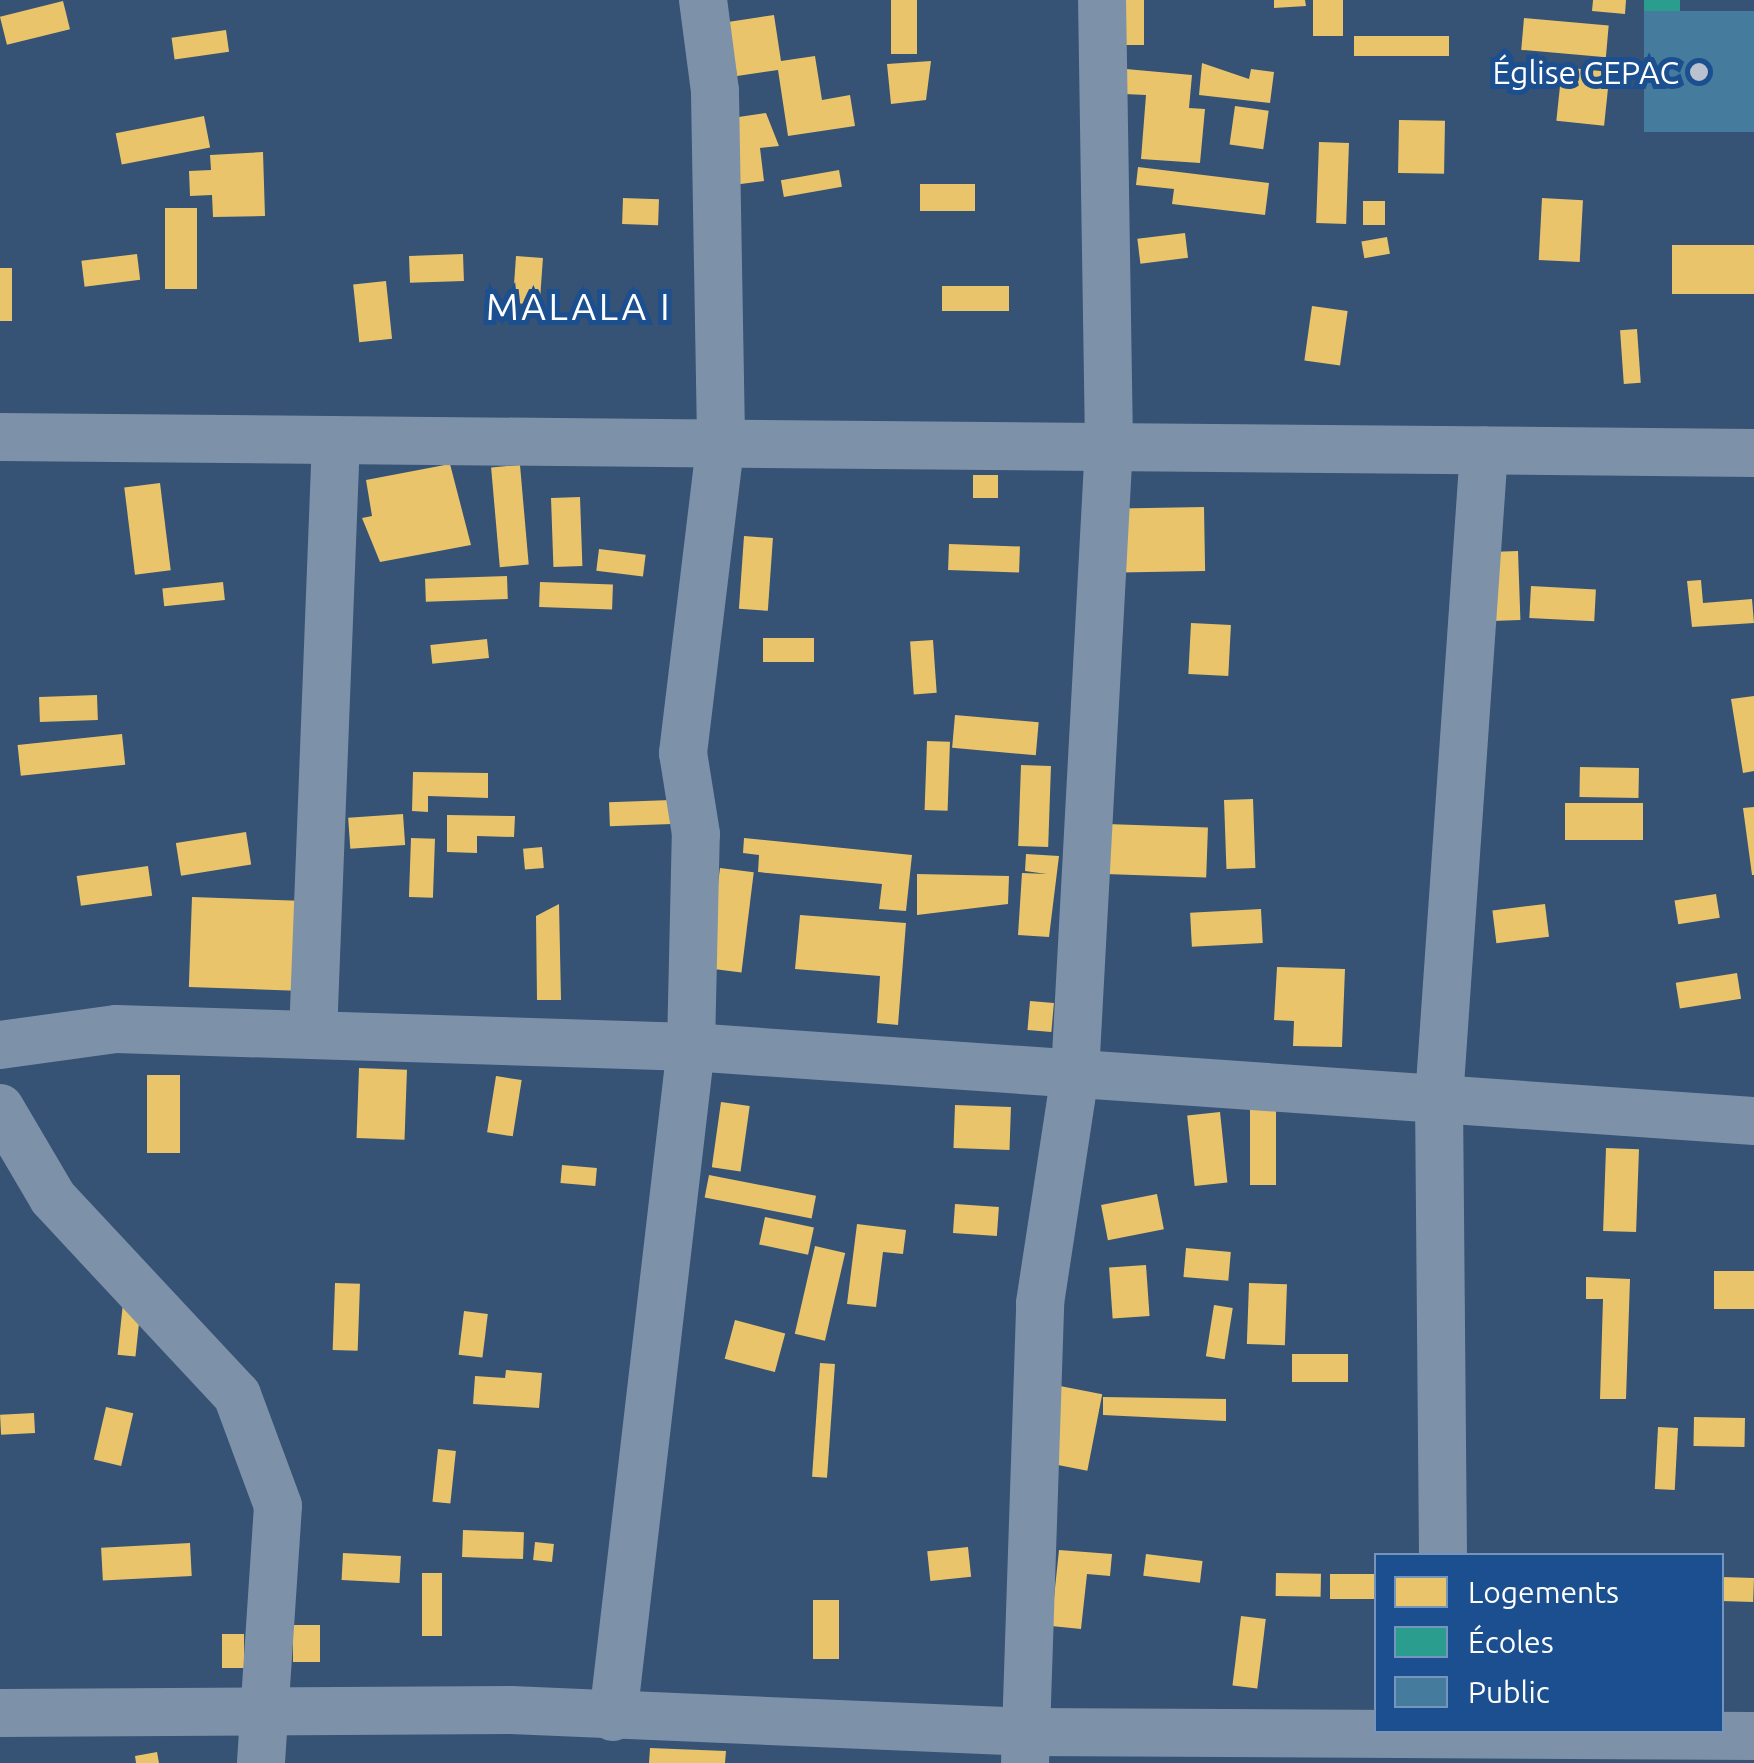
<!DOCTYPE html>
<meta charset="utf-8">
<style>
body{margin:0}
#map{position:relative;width:1754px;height:1763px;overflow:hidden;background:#365274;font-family:Ubuntu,sans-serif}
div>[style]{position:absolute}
.homes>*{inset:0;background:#e9c46a;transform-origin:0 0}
.schools>*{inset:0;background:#2a9d8f;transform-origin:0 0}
.public>*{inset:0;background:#457b9d;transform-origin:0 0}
.minor>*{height:48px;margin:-24px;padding:0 24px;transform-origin:24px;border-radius:24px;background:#7d92a8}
.dots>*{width:28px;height:28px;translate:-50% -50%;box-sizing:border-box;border:5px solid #1b4f8f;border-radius:50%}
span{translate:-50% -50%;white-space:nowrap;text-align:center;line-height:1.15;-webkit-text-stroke:10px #1b4f8f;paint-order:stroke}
.poi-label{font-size:32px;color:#fff}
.right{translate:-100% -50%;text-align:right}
.quarter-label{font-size:38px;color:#fff;letter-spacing:2.5px}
.legend{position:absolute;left:1374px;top:1553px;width:350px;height:180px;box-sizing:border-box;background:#1b4f8f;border:2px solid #7695bc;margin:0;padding:12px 18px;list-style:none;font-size:30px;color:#fff}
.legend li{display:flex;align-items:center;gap:20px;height:50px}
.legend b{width:50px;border:2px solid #7695bc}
</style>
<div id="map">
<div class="homes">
<i style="left:891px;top:0;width:26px;height:54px"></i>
<i style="left:1123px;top:0;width:21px;height:45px"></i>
<i style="clip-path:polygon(1274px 0,1305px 0,1306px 6px,1274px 8px)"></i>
<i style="left:1313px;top:0;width:30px;height:36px"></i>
<i style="clip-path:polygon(1593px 0,1626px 0,1625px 14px,1592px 11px)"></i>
<i style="left:63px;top:1px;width:29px;height:65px;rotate:76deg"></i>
<i style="clip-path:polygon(774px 15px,781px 61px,815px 56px,822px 100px,850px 95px,855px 126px,788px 136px,778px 70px,737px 76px,728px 22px)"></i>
<i style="left:1524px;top:18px;width:85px;height:32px;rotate:5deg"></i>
<i style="left:226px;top:30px;width:22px;height:55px;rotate:82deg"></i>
<i style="left:1354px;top:36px;width:95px;height:20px"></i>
<i style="clip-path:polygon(931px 61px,926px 100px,891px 104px,887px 64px)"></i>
<i style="clip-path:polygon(1202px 63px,1249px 79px,1251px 69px,1274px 72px,1270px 103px,1199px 95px)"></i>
<i style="left:1562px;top:67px;width:48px;height:54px;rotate:6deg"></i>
<i style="clip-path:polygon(1126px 69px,1192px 75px,1189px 108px,1205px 109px,1200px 163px,1141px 159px,1146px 95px,1124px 94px)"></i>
<i style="left:1235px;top:106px;width:34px;height:39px;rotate:8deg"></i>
<i style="clip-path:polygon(766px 113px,779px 146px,760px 148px,764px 181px,733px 185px,725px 119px)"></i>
<i style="left:204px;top:116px;width:32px;height:90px;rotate:79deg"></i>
<i style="left:1399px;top:120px;width:46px;height:53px;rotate:1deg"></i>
<i style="left:1319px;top:142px;width:30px;height:81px;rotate:2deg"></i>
<i style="clip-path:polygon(263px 152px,265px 216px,213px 217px,212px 195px,190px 196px,189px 171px,211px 170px,210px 155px)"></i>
<i style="clip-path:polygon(1138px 167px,1269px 183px,1265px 215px,1172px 204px,1174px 189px,1136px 185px)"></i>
<i style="left:839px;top:170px;width:17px;height:59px;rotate:80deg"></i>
<i style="left:920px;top:184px;width:55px;height:27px"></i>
<i style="left:623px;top:198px;width:36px;height:26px;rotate:2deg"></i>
<i style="left:1542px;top:198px;width:41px;height:62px;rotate:3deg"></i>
<i style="left:1363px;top:201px;width:22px;height:24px"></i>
<i style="left:165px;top:208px;width:32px;height:81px"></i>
<i style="left:1185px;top:233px;width:25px;height:48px;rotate:83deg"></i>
<i style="left:1387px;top:237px;width:17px;height:26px;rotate:80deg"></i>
<i style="left:1754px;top:245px;width:49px;height:82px;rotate:90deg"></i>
<i style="left:137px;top:254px;width:26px;height:56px;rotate:83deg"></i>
<i style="left:463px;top:254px;width:27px;height:54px;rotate:88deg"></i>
<i style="left:516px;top:256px;width:27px;height:47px;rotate:4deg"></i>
<i style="left:0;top:268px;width:12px;height:53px"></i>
<i style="left:386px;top:281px;width:58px;height:33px;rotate:84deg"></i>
<i style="left:1009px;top:286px;width:25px;height:67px;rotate:90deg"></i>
<i style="left:1312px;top:306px;width:36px;height:55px;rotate:8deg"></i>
<i style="left:1637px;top:329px;width:54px;height:17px;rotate:86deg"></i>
<i style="clip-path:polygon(450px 464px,471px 545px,380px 562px,362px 518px,372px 516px,366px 480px)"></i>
<i style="left:520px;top:465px;width:100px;height:29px;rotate:85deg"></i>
<i style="left:973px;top:475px;width:25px;height:23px"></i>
<i style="left:160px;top:483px;width:88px;height:36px;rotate:83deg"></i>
<i style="left:580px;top:497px;width:69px;height:29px;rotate:88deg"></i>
<i style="left:1204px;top:507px;width:64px;height:85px;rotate:89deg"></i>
<i style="left:744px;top:536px;width:29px;height:73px;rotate:4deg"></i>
<i style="left:949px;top:544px;width:71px;height:26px;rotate:2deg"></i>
<i style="left:599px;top:549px;width:47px;height:22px;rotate:7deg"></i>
<i style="left:1518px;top:551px;width:69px;height:29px;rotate:88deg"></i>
<i style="left:507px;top:576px;width:23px;height:82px;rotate:88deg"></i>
<i style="clip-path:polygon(1701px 580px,1703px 603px,1752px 599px,1754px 623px,1692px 627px,1687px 581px)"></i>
<i style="left:223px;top:582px;width:18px;height:61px;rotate:84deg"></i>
<i style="left:540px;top:582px;width:73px;height:25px;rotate:2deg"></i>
<i style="left:1531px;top:586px;width:65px;height:32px;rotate:3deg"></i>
<i style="left:1191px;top:623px;width:40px;height:51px;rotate:3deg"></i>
<i style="left:814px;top:638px;width:24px;height:51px;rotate:90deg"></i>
<i style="left:487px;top:639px;width:19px;height:57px;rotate:84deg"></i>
<i style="left:933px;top:640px;width:53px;height:23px;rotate:86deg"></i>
<i style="left:97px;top:695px;width:25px;height:58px;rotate:88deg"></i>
<i style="clip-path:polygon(1754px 696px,1754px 771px,1743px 773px,1731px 699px)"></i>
<i style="left:955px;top:715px;width:84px;height:33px;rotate:5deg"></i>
<i style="left:122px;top:734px;width:31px;height:105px;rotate:84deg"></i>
<i style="left:927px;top:741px;width:23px;height:69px;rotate:2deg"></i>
<i style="left:1021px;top:765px;width:30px;height:81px;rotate:2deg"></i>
<i style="left:1580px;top:767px;width:59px;height:30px;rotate:1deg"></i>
<i style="clip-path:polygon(413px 772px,488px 773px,488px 798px,428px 796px,428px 812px,412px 811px)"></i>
<i style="left:1253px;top:799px;width:69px;height:29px;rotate:88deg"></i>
<i style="left:671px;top:800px;width:24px;height:62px;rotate:88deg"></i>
<i style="left:1643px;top:803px;width:37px;height:78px;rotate:90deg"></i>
<i style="clip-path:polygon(1754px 807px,1754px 875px,1752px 875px,1743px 808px)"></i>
<i style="left:403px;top:814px;width:31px;height:55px;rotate:86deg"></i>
<i style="clip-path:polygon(447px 815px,515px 816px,514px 837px,477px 836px,477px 853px,447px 852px)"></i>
<i style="left:1107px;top:824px;width:101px;height:50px;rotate:2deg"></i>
<i style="left:246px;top:832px;width:33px;height:71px;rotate:81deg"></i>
<i style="left:411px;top:838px;width:24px;height:59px;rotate:2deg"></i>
<i style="clip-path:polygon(744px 838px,912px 855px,906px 911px,879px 909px,882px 884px,758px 872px,759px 855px,743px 853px)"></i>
<i style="left:542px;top:847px;width:21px;height:19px;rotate:85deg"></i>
<i style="clip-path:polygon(1026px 854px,1059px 856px,1049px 937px,1018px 935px,1022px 873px,1047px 874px,1025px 871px)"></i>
<i style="left:148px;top:866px;width:30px;height:72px;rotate:82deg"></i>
<i style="left:720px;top:868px;width:34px;height:101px;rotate:7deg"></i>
<i style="clip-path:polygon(917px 874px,1009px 876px,1008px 904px,917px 915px)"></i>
<i style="left:1716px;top:894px;width:24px;height:42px;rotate:81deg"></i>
<i style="left:192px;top:897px;width:107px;height:90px;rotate:2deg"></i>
<i style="clip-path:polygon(559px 904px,561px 1000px,537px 1000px,536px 916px)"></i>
<i style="left:1545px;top:904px;width:33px;height:53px;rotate:83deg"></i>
<i style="left:1261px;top:909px;width:34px;height:71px;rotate:87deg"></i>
<i style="clip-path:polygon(800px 915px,906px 923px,898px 1025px,877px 1023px,880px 976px,795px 969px)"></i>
<i style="clip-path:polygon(1277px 967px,1345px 969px,1342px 1047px,1293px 1046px,1294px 1021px,1274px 1020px)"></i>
<i style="left:1737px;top:973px;width:26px;height:62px;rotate:81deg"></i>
<i style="left:1030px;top:1001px;width:24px;height:29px;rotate:5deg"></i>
<i style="left:359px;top:1068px;width:48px;height:70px;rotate:2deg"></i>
<i style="left:147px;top:1075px;width:33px;height:78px"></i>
<i style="left:496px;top:1076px;width:26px;height:57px;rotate:9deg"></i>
<i style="left:721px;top:1102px;width:29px;height:66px;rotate:8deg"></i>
<i style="left:955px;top:1105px;width:56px;height:43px;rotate:2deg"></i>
<i style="left:1250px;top:1109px;width:26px;height:76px"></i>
<i style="left:1220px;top:1112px;width:71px;height:33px;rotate:84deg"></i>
<i style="left:1606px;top:1148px;width:33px;height:83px;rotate:2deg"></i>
<i style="left:562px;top:1165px;width:35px;height:18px;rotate:5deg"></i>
<i style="left:709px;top:1175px;width:109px;height:23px;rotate:11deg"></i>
<i style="left:1157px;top:1194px;width:36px;height:57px;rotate:79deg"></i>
<i style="left:955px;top:1204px;width:44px;height:29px;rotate:4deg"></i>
<i style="left:765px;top:1217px;width:50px;height:28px;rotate:12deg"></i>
<i style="clip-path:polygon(857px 1224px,906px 1230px,903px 1254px,883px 1252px,876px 1307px,847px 1304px)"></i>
<i style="left:815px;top:1246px;width:31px;height:90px;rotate:13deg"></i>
<i style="left:1186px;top:1248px;width:45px;height:29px;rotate:5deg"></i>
<i style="left:1146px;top:1265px;width:51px;height:37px;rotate:86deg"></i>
<i style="left:1754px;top:1271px;width:38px;height:40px;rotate:90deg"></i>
<i style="clip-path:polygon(1586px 1277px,1630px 1279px,1626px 1399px,1600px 1399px,1603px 1299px,1586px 1299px)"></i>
<i style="left:335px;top:1283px;width:25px;height:67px;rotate:2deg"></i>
<i style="left:1249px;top:1283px;width:38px;height:61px;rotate:2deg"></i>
<i style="left:123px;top:1303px;width:18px;height:52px;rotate:6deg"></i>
<i style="left:1214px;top:1305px;width:19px;height:52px;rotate:9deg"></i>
<i style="left:464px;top:1311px;width:24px;height:44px;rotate:7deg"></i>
<i style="left:735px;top:1320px;width:52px;height:40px;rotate:15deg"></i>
<i style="left:1348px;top:1354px;width:28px;height:56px;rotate:90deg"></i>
<i style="left:820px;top:1363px;width:15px;height:114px;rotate:4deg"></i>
<i style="clip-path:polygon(506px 1370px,542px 1373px,539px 1408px,473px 1404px,475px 1376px,505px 1378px)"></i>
<i style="left:1060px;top:1386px;width:43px;height:78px;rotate:11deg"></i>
<i style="clip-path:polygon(1103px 1397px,1226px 1399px,1226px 1421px,1103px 1415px)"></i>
<i style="left:106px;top:1407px;width:28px;height:54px;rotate:13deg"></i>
<i style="left:34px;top:1413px;width:20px;height:34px;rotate:87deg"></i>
<i style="left:1694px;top:1417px;width:51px;height:29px;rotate:1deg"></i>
<i style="left:1658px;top:1427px;width:20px;height:62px;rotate:3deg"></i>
<i style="left:438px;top:1449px;width:18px;height:53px;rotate:6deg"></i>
<i style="left:463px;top:1530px;width:61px;height:27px;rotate:2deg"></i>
<i style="left:535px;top:1542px;width:19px;height:18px;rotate:6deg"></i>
<i style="left:190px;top:1543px;width:33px;height:89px;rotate:87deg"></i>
<i style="left:968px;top:1547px;width:30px;height:41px;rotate:84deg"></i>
<i style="clip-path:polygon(1059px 1550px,1112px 1554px,1110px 1576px,1087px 1574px,1081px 1629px,1051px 1626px)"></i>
<i style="left:343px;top:1553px;width:58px;height:27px;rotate:3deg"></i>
<i style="left:1146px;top:1554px;width:57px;height:22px;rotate:7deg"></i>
<i style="left:422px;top:1573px;width:20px;height:63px"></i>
<i style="left:1276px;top:1573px;width:45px;height:23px;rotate:1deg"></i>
<i style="left:1376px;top:1574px;width:25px;height:46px;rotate:90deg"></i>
<i style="left:1722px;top:1577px;width:32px;height:24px;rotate:2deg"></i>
<i style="left:813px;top:1600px;width:26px;height:59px"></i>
<i style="left:1241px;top:1616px;width:25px;height:70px;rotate:7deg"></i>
<i style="left:293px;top:1625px;width:27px;height:37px"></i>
<i style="left:222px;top:1634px;width:22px;height:34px"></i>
<i style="clip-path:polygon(650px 1748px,726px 1751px,725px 1763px,649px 1763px)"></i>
<i style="clip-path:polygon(157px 1752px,159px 1763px,136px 1763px,135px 1756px)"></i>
</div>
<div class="schools">
<i style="left:1644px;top:0;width:36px;height:12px"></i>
</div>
<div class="public">
<i style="left:1754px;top:11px;width:121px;height:110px;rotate:90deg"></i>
</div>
<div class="minor">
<i style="left:0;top:437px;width:1754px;rotate:0.52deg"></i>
<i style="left:313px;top:1035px;width:595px;rotate:-87.79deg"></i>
<i style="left:0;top:1045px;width:117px;rotate:-7.9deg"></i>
<i style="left:116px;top:1029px;width:575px;rotate:1.79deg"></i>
<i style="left:691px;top:1047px;width:1066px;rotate:3.98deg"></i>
<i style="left:0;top:1108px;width:104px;rotate:59.5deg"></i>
<i style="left:53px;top:1198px;width:270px;rotate:47deg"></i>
<i style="left:237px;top:1395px;width:118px;rotate:69.7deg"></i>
<i style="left:278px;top:1506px;width:258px;rotate:93.8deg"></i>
<i style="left:1443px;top:1556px;width:457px;rotate:-90.5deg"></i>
<i style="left:1439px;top:1099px;width:650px;rotate:-86.03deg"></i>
<i style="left:0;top:1713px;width:511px;rotate:-0.34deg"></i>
<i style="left:511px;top:1710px;width:518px;rotate:2.43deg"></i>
<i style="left:1029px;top:1732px;width:725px;rotate:0.32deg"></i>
<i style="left:613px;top:1717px;width:675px;rotate:-83.36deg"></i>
<i style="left:691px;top:1047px;width:213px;rotate:-88.7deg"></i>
<i style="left:696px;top:834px;width:82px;rotate:-99.1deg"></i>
<i style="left:683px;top:753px;width:318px;rotate:-83.1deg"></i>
<i style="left:721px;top:437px;width:346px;rotate:-91deg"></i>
<i style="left:715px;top:91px;width:92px;rotate:-97.5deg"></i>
<i style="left:1025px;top:1763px;width:460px;rotate:-88.1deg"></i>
<i style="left:1040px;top:1303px;width:232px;rotate:-81.3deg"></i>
<i style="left:1075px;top:1074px;width:631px;rotate:-86.91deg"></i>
<i style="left:1109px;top:444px;width:444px;rotate:-90.9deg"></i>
</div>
<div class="dots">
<i style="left:1699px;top:72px;background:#b9c2ce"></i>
</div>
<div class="poi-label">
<span class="right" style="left:1679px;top:72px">Église CEPAC</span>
</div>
<div class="quarter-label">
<span style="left:579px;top:307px">MALALA I</span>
</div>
<ul class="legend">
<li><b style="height:28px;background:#e9c46a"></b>Logements</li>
<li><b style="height:28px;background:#2a9d8f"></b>Écoles</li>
<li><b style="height:28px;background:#457b9d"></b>Public</li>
</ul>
</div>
